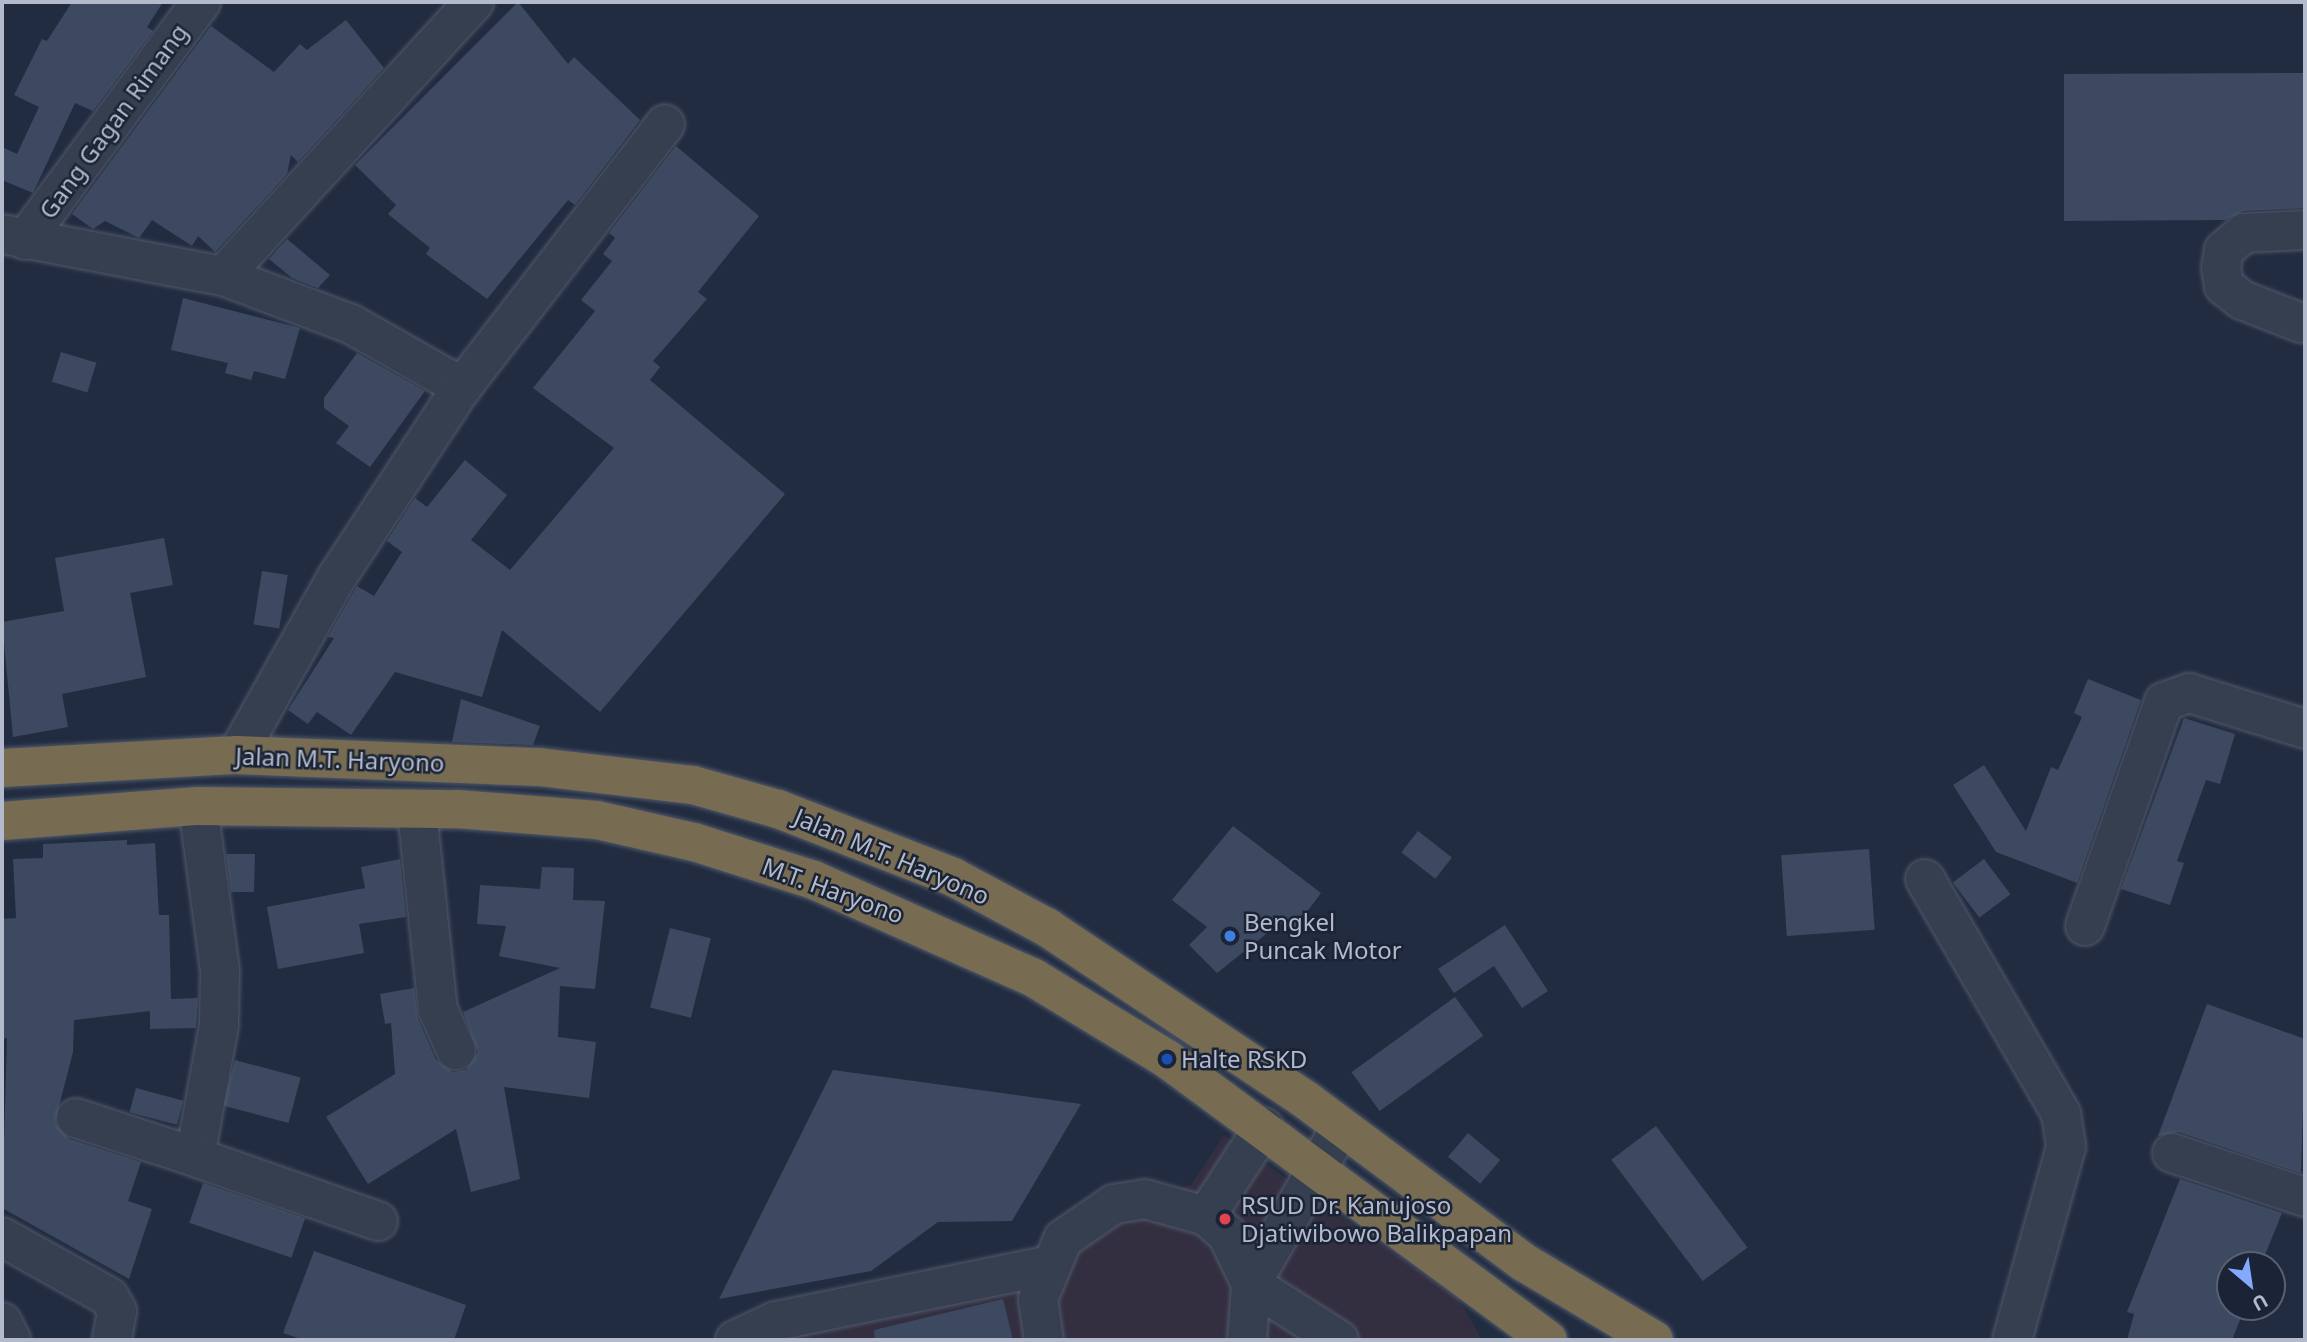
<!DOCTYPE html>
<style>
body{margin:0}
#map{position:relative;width:2307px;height:1342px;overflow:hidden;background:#222c41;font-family:"Noto Sans",sans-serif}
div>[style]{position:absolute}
.medical>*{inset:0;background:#332f41}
.building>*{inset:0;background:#3d4961;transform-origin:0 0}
.roads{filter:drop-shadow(0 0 2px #515a6b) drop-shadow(0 0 2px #515a6b)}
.minor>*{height:38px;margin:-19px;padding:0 19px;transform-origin:19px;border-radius:19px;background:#363f50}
.highway>*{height:38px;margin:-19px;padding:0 19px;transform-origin:19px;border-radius:19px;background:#776c52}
.dots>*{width:19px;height:19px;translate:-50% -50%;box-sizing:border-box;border:4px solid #1b2436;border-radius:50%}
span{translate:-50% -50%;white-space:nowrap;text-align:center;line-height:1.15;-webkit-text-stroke:5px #1b2436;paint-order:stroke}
.street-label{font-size:24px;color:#b2bacb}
.poi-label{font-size:24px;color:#b2bacb}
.left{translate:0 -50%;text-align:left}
.frame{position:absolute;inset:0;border:4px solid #b2bacb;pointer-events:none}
.north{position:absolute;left:2216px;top:1251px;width:70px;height:70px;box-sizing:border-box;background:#1b2436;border:2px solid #576072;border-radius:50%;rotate:151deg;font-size:19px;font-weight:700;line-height:28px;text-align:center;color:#b2bacb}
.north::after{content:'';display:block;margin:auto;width:24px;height:32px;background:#84a9ff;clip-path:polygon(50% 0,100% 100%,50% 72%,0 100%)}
</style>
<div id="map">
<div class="medical">
<i style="clip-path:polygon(1224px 1135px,1458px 1298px,1482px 1340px,719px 1340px,1019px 1254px,1192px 1184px)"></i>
</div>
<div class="building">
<i style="clip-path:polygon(72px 2px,163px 2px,147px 27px,153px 31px,93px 111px,75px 103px,33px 193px,2px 180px,2px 147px,17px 154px,39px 107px,14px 95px,42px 39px,47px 41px)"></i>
<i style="clip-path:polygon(518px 2px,568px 64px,574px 57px,640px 120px,575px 205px,568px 200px,487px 299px,426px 254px,430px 248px,388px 214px,396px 205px,355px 165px)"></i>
<i style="clip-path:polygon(346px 20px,384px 68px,298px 162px,291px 155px,287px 174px,215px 252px,198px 236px,192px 246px,152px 220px,139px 238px,105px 221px,93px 229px,72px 214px,211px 26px,274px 72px,300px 44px,307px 50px)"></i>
<i style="clip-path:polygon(2305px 73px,2305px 208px,2243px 211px,2225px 220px,2064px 221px,2064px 74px)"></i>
<i style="clip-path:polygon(676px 146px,759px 216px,698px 292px,707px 299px,653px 361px,660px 367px,650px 380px,785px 494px,600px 712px,502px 630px,482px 697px,395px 672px,351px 735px,317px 712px,308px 724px,288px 710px,334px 638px,328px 637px,357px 586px,374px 596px,402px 552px,387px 541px,415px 498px,427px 507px,465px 460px,507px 495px,471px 540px,510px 570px,614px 448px,533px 388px,595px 311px,581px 300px,612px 261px,603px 254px,615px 238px,609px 233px)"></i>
<i style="clip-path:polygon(287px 239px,330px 275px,318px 288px,292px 278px,269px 259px)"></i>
<i style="clip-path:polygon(183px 298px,300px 328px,285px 379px,254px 371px,251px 380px,225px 373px,228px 363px,171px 350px)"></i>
<i style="left:61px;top:352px;width:37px;height:31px;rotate:17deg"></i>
<i style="clip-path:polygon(357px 353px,425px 391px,370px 467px,336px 443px,349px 426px,324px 408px,324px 398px)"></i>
<i style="clip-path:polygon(164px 538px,173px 585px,130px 593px,146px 677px,62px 694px,68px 727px,13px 737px,2px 622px,64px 611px,55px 558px)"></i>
<i style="left:262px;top:571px;width:26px;height:54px;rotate:9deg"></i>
<i style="clip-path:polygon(2088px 679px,2141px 700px,2077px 883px,1996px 852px,1953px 785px,1984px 765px,2026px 831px,2051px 767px,2058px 770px,2082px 717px,2074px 713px)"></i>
<i style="clip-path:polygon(461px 699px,540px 726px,533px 745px,452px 742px)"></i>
<i style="clip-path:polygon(2184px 718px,2235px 734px,2220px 784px,2206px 780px,2177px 861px,2184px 863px,2170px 905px,2121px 889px)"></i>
<i style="clip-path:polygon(1233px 826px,1321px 893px,1292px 932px,1280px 923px,1217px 973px,1189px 945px,1207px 927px,1172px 900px)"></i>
<i style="left:1418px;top:831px;width:43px;height:27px;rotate:38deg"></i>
<i style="clip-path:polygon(127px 840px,127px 845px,155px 843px,159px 915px,169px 915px,171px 999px,198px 998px,196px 1028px,150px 1029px,150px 1011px,74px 1020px,73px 1052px,55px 1122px,69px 1139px,141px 1162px,128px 1201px,152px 1209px,129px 1279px,2px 1208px,7px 1038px,2px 1039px,2px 919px,16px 918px,13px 859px,43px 858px,43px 844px)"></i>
<i style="left:1869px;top:849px;width:81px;height:88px;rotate:86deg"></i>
<i style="clip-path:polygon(226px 854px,255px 854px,254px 892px,231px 892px)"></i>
<i style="clip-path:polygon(400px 859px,406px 917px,359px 924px,364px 953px,278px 969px,267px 907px,365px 888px,361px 867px)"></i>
<i style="left:1984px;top:859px;width:44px;height:39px;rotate:53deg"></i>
<i style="clip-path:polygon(542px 867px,574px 868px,573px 900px,605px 901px,595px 989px,560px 986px,558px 1037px,596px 1042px,589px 1098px,504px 1087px,520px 1179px,471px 1192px,456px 1129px,368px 1184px,326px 1117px,395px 1074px,391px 1023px,385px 1024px,380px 994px,414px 988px,418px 1019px,436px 1060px,453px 1072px,466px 1070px,478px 1052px,463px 1012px,560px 968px,499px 956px,506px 926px,477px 924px,480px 885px,540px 889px)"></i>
<i style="clip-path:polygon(1505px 925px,1548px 991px,1522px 1008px,1494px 966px,1454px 993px,1438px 969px)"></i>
<i style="left:670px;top:928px;width:42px;height:82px;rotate:14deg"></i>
<i style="left:1455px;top:997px;width:48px;height:128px;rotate:54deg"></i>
<i style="clip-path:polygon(2207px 1004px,2305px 1039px,2301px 1173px,2179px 1132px,2158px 1136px)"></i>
<i style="left:235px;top:1060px;width:68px;height:47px;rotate:15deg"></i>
<i style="clip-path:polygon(833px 1070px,1081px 1104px,1012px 1221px,938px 1222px,871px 1271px,719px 1299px)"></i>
<i style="left:136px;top:1088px;width:49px;height:25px;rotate:15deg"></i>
<i style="left:1656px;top:1126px;width:152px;height:56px;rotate:53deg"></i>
<i style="left:1468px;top:1133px;width:42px;height:31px;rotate:40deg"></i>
<i style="clip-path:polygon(2180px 1179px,2282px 1213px,2261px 1265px,2230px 1265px,2230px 1307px,2245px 1307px,2232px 1340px,2127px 1340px,2134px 1314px,2127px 1312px)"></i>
<i style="left:203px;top:1183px;width:108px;height:42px;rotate:19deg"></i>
<i style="clip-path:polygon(314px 1251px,466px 1305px,454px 1340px,304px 1340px,283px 1333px)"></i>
<i style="clip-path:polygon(1003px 1299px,1013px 1340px,875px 1340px,874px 1330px)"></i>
</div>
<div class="roads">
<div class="minor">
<i style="left:2px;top:234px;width:225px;rotate:10.8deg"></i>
<i style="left:223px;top:276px;width:137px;rotate:20.6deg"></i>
<i style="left:351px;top:324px;width:128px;rotate:29.6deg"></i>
<i style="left:25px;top:240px;width:296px;rotate:-53.5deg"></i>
<i style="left:223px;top:276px;width:372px;rotate:-47.5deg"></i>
<i style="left:2301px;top:323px;width:63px;rotate:-158.7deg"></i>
<i style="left:2242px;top:300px;width:23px;rotate:-142deg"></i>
<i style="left:2224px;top:286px;width:18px;rotate:-99deg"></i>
<i style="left:2221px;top:268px;width:18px;rotate:-81deg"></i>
<i style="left:2224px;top:250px;width:26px;rotate:-40deg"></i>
<i style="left:2244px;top:233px;width:61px;rotate:-2.8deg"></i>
<i style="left:237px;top:755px;width:204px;rotate:-60.7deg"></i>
<i style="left:337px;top:577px;width:227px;rotate:-56.7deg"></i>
<i style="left:462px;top:387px;width:332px;rotate:-52.3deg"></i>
<i style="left:198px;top:806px;width:166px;rotate:82.4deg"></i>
<i style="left:220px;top:971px;width:54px;rotate:91.1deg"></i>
<i style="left:219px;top:1025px;width:134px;rotate:100.3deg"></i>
<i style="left:195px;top:1157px;width:194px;rotate:19.3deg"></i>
<i style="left:417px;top:811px;width:200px;rotate:84deg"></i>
<i style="left:438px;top:1010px;width:44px;rotate:65.8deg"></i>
<i style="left:1925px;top:879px;width:272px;rotate:59.9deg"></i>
<i style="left:2061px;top:1114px;width:33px;rotate:81deg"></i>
<i style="left:2066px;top:1147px;width:200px;rotate:105.6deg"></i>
<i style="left:2085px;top:926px;width:238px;rotate:-70.6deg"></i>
<i style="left:2164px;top:702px;width:27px;rotate:-20deg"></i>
<i style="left:2189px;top:693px;width:121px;rotate:17.2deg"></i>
<i style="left:76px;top:1118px;width:125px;rotate:18.1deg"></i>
<i style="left:2172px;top:1153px;width:140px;rotate:18.3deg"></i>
<i style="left:1206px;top:1216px;width:106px;rotate:-56.9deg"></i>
<i style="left:2px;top:1237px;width:123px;rotate:29.3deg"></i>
<i style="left:109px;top:1297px;width:16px;rotate:60deg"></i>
<i style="left:117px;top:1311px;width:29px;rotate:100deg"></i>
<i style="left:2px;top:1322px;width:20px;rotate:63deg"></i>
<i style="left:735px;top:1340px;width:45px;rotate:-24.9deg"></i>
<i style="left:776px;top:1321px;width:276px;rotate:-11.5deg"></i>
<i style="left:1044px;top:1340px;width:41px;rotate:-98.3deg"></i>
<i style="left:1038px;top:1299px;width:65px;rotate:-67.4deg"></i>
<i style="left:1063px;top:1239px;width:62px;rotate:-34.5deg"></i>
<i style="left:1114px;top:1204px;width:31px;rotate:-9deg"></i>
<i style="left:1145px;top:1199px;width:63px;rotate:15.6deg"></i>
<i style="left:1206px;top:1216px;width:28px;rotate:41deg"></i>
<i style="left:1227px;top:1234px;width:55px;rotate:64.4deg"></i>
<i style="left:1251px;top:1284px;width:56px;rotate:94.1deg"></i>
<i style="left:1339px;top:1340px;width:104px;rotate:-147.5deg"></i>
<i style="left:1251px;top:1284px;width:181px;rotate:-60.2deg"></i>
</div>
<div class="highway">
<i style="left:2px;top:768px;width:235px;rotate:-3.2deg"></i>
<i style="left:237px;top:755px;width:302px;rotate:2.3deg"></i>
<i style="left:539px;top:767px;width:155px;rotate:6.7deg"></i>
<i style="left:693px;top:785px;width:88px;rotate:15.8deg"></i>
<i style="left:778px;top:809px;width:188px;rotate:21.2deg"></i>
<i style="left:953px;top:877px;width:108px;rotate:28.2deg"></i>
<i style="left:1048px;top:928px;width:310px;rotate:33.7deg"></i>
<i style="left:1306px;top:1100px;width:273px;rotate:36.7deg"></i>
<i style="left:1525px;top:1263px;width:150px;rotate:30.8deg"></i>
<i style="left:2px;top:821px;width:197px;rotate:-4.4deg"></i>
<i style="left:198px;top:806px;width:259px;rotate:0.7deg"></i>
<i style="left:457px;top:809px;width:140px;rotate:4.5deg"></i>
<i style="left:597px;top:820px;width:99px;rotate:12.8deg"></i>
<i style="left:694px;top:842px;width:126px;rotate:17.6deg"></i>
<i style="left:814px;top:880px;width:241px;rotate:24deg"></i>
<i style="left:1034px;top:978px;width:156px;rotate:31.3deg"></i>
<i style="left:1167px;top:1059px;width:473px;rotate:36.4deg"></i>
</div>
</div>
<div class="dots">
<i style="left:1230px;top:936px;background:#3f7fe0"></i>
<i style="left:1167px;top:1059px;background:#1a4fb4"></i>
<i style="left:1225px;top:1219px;background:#e0444e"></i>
</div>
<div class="street-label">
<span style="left:113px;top:121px;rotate:-54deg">Gang Gagan Rimang</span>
<span style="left:340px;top:759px;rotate:2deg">Jalan M.T. Haryono</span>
<span style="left:892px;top:856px;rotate:23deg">Jalan M.T. Haryono</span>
<span style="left:833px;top:890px;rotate:20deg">M.T. Haryono</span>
</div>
<div class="poi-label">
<span class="left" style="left:1244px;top:936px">Bengkel<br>Puncak Motor</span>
<span class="left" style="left:1181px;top:1059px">Halte RSKD</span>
<span class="left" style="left:1241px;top:1219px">RSUD Dr. Kanujoso<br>Djatiwibowo Balikpapan</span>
</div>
<div class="frame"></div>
<div class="north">U</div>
</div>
